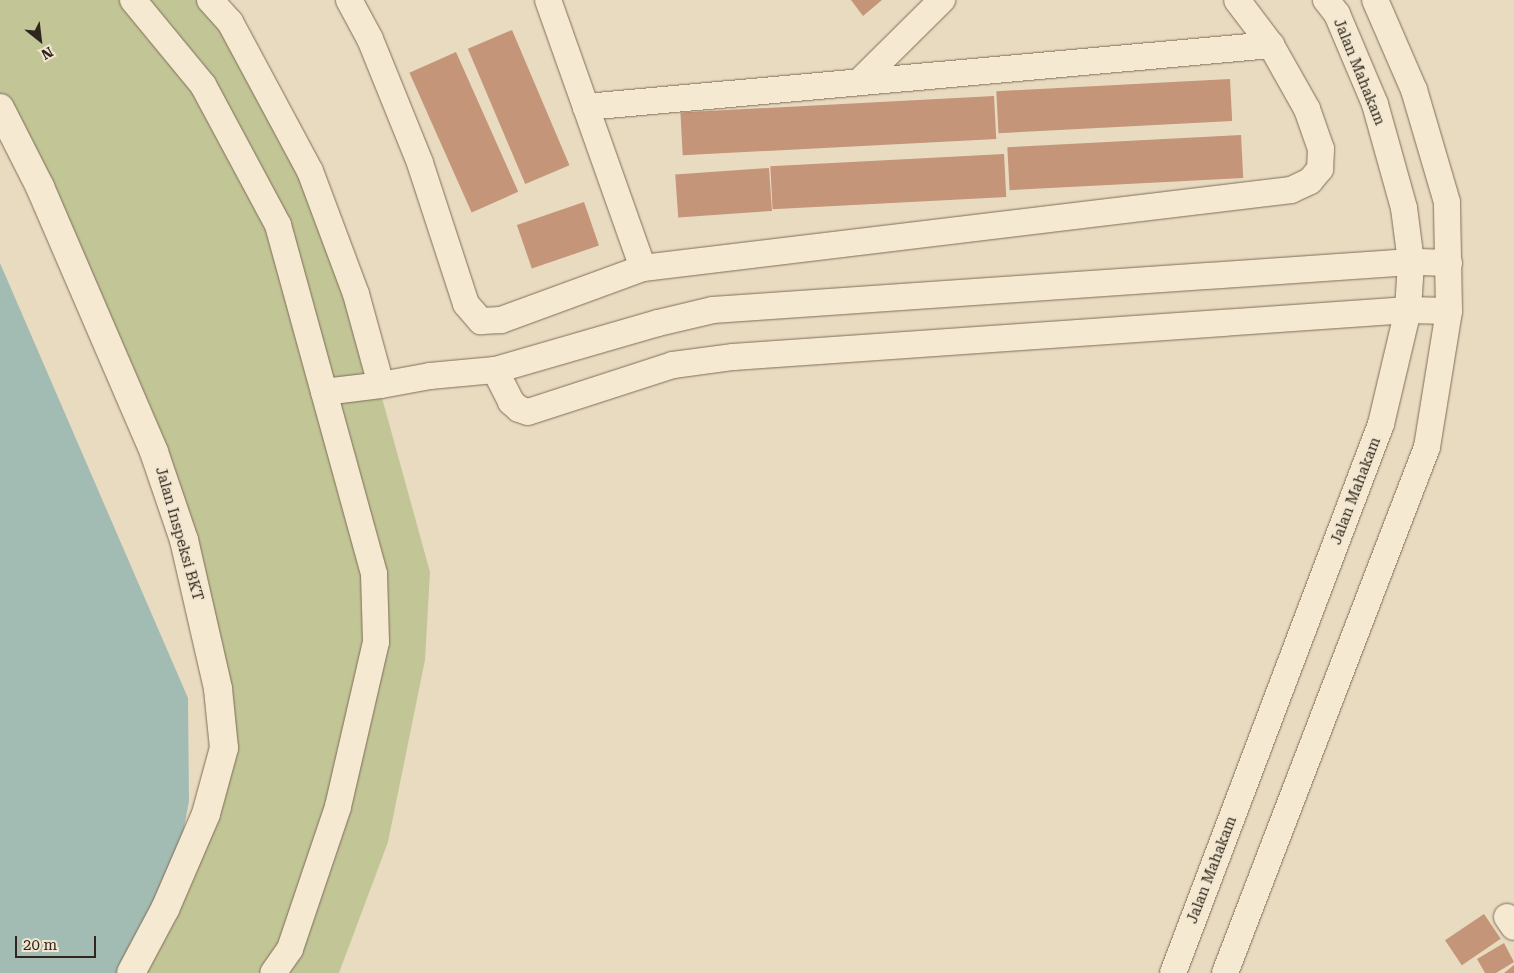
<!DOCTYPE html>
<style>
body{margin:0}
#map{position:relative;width:1514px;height:973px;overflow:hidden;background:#e9dbc0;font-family:"Roboto Serif",serif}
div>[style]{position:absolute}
.green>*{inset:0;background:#c2c696}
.water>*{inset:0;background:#a3bcb3}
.building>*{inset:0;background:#c49579;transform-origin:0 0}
.roads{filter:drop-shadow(0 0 1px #806d5a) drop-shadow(0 0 1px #806d5a)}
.street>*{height:26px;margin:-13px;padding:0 13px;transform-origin:13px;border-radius:13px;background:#f5e9d2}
.secondary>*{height:28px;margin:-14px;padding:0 14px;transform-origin:14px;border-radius:14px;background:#f5e9d2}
span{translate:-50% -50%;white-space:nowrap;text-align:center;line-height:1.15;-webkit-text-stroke:4px #f1e6cf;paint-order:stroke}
.street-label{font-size:15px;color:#31261d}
.north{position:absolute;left:15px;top:15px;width:50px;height:50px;-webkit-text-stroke:4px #f1e6cf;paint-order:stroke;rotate:151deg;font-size:14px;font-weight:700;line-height:20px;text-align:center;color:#31261d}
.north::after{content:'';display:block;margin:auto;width:18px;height:22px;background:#31261d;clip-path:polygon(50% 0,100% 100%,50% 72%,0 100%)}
.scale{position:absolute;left:15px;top:936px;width:81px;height:22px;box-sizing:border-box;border:2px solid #31261d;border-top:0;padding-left:6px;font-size:15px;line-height:18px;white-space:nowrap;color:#31261d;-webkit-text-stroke:4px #f1e6cf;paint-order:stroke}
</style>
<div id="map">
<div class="green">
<i style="clip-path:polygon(0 0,210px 0,310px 171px,379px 387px,430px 572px,425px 660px,388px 842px,339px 973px,130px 973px,224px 748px,142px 423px,0 109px)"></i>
</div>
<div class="water">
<i style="clip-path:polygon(0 263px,188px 698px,189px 801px,172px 892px,130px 973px,0 973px)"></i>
</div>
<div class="building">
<i style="clip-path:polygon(851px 0,882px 0,863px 16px)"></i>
<i style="left:512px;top:30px;width:147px;height:48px;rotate:67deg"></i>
<i style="left:456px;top:52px;width:153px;height:51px;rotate:66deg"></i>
<i style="left:1230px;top:79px;width:42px;height:234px;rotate:87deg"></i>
<i style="left:994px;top:96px;width:43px;height:314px;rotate:87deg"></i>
<i style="left:1241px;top:135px;width:43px;height:234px;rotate:87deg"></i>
<i style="left:1004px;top:154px;width:43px;height:234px;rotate:87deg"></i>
<i style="left:769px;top:168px;width:43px;height:94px;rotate:86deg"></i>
<i style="left:584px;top:202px;width:46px;height:71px;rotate:71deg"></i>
<i style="left:1484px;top:914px;width:30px;height:47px;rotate:56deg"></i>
<i style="clip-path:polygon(1504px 943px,1514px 962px,1496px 973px,1485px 973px,1477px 959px)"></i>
<i style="clip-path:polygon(1514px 965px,1514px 973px,1504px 973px)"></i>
</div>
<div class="roads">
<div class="street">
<i style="left:133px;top:0;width:110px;rotate:50.5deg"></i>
<i style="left:203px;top:85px;width:159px;rotate:61.8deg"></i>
<i style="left:278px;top:225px;width:362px;rotate:74.6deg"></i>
<i style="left:374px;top:574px;width:68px;rotate:88.3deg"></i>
<i style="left:376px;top:642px;width:169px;rotate:103deg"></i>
<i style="left:338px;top:807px;width:150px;rotate:108.7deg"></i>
<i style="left:290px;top:949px;width:29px;rotate:125deg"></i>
<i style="left:210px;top:0;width:30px;rotate:48deg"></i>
<i style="left:230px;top:22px;width:169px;rotate:61.8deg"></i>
<i style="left:310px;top:171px;width:131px;rotate:69.5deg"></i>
<i style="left:356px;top:294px;width:94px;rotate:74.6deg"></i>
<i style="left:349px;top:0;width:44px;rotate:61.7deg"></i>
<i style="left:370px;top:39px;width:134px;rotate:68deg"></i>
<i style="left:420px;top:163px;width:148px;rotate:71.9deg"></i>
<i style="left:466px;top:304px;width:23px;rotate:49deg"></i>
<i style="left:481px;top:321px;width:20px;rotate:-3deg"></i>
<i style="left:501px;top:320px;width:151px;rotate:-20.1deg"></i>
<i style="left:643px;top:268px;width:653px;rotate:-6.86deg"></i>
<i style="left:1291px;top:190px;width:21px;rotate:-25deg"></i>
<i style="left:1310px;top:181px;width:16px;rotate:-50deg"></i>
<i style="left:1320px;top:169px;width:20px;rotate:-87deg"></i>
<i style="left:1321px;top:149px;width:42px;rotate:-109.3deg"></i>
<i style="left:1307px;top:109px;width:73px;rotate:-119.4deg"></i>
<i style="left:1271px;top:45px;width:56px;rotate:-127.1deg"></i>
<i style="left:548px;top:0;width:284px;rotate:70.5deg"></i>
<i style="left:859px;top:82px;width:117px;rotate:-44.7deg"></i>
<i style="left:586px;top:107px;width:688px;rotate:-5.17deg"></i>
<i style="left:1449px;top:263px;width:38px;rotate:-178deg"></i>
<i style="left:1411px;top:262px;width:700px;rotate:176.07deg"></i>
<i style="left:713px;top:310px;width:57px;rotate:166.7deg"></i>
<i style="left:658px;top:323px;width:170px;rotate:163.9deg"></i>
<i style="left:495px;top:370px;width:36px;rotate:63deg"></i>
<i style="left:511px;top:402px;width:11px;rotate:41deg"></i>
<i style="left:519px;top:409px;width:9px;rotate:18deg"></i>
<i style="left:528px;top:412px;width:152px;rotate:-18deg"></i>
<i style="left:673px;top:365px;width:61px;rotate:-7.6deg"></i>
<i style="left:733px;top:357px;width:677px;rotate:-3.98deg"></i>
<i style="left:1408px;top:310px;width:41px;rotate:1.4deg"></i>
<i style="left:324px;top:392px;width:57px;rotate:-7deg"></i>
<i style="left:381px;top:385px;width:50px;rotate:-10.4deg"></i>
<i style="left:430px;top:376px;width:65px;rotate:-5.3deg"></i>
<i style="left:1507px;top:917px;width:12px;rotate:55deg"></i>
<i style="left:1173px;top:973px;width:587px;rotate:-69.25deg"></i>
<i style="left:1381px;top:424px;width:117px;rotate:-76.7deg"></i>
<i style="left:1408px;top:310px;width:48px;rotate:-86.4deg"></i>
<i style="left:1411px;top:262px;width:54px;rotate:-97.4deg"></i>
<i style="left:1404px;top:208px;width:108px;rotate:-105.6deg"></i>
<i style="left:1375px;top:104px;width:98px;rotate:-112.9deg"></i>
<i style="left:1337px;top:14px;width:18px;rotate:-128deg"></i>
<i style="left:1225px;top:973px;width:563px;rotate:-68.99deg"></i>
<i style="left:1427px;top:447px;width:138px;rotate:-80.8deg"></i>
<i style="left:1449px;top:311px;width:109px;rotate:-91.1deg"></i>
<i style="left:1447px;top:202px;width:117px;rotate:-106.4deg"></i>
<i style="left:1414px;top:90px;width:98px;rotate:-113.4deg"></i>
</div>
<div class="secondary">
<i style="left:0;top:108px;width:89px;rotate:63.1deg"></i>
<i style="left:40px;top:187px;width:288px;rotate:66.7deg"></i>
<i style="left:154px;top:452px;width:93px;rotate:71.2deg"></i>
<i style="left:184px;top:540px;width:153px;rotate:77.1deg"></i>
<i style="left:218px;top:689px;width:59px;rotate:84.2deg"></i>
<i style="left:224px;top:748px;width:68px;rotate:105.3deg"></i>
<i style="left:206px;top:814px;width:103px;rotate:113.3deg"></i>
<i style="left:165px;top:909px;width:72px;rotate:118deg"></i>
</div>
</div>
<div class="street-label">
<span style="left:1359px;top:72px;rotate:68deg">Jalan Mahakam</span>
<span style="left:1356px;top:491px;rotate:-69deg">Jalan Mahakam</span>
<span style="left:179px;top:534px;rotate:74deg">Jalan Inspeksi BKT</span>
<span style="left:1212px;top:870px;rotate:-69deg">Jalan Mahakam</span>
</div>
<div class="north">N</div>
<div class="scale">20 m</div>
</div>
